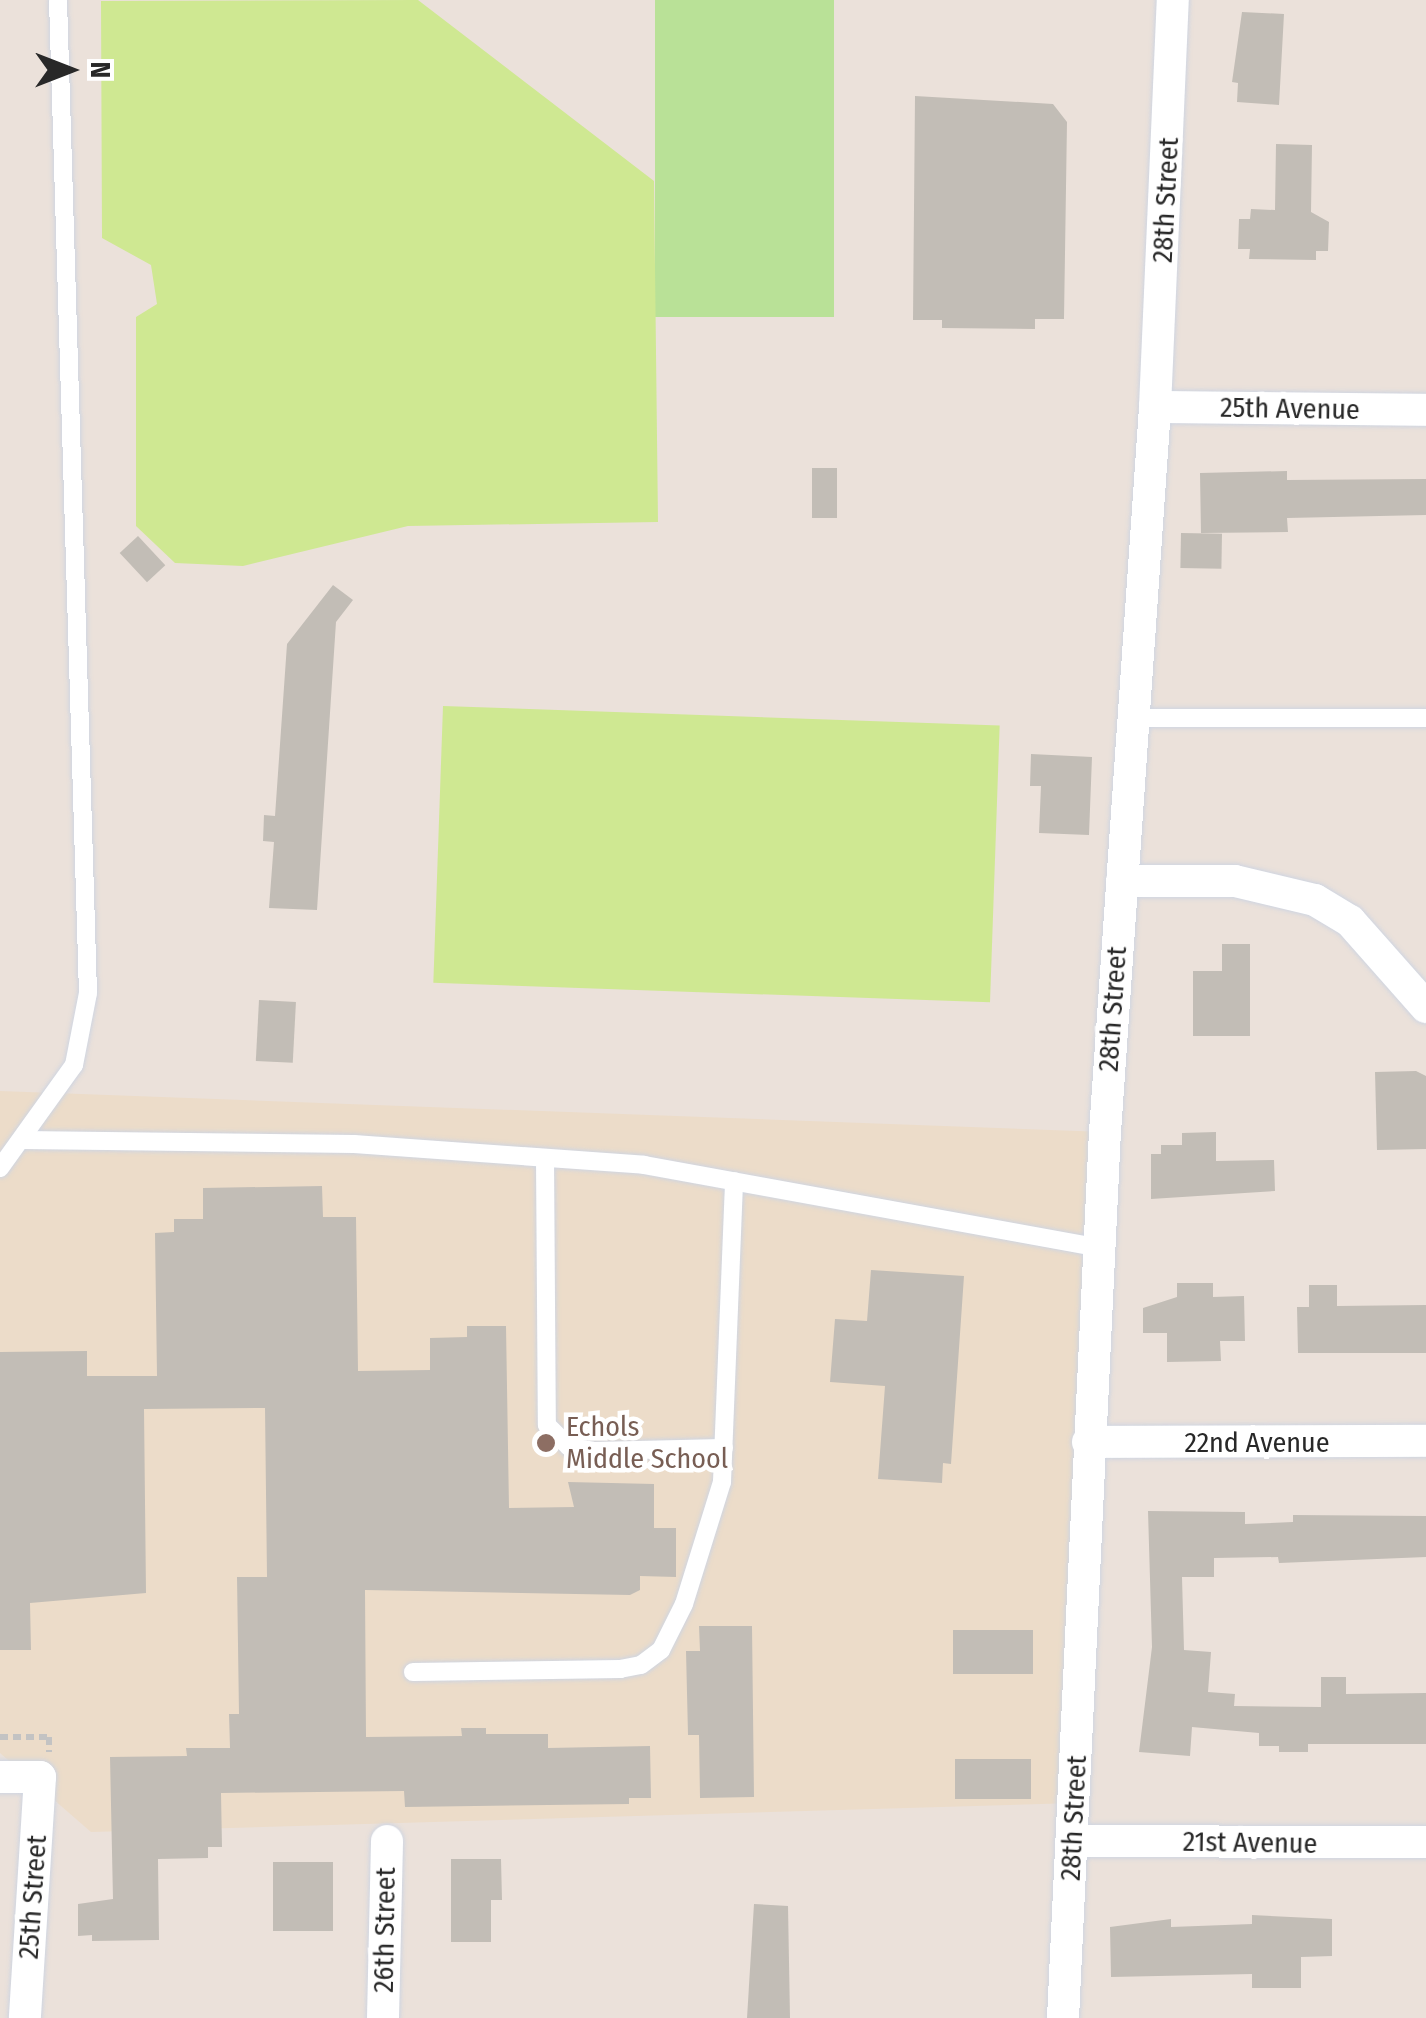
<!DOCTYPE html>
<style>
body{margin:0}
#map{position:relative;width:1426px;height:2018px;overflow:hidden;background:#ebe1da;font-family:"Fira Sans Condensed",sans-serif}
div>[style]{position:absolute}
.education>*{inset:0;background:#ecdcc9}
.green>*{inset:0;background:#b9e197;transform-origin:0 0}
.pitch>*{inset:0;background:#cfe892;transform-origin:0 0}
.building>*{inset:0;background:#c2bdb6;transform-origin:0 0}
.path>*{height:6px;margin-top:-3px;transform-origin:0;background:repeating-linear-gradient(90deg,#c3c3c3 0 8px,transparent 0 13px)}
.roads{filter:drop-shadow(0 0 2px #cfd5e1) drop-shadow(0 0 2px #cfd5e1)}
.lane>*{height:18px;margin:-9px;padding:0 9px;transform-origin:9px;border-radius:9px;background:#fff}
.street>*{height:32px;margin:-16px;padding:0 16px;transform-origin:16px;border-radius:16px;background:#fff}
.dots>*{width:28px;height:28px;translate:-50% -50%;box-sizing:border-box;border:5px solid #fff;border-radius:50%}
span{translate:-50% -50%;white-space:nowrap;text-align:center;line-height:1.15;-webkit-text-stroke:9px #fff;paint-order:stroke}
.street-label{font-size:28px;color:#282828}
.education-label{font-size:28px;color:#785e54}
.left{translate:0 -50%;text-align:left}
.north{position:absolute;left:20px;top:20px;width:100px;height:100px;-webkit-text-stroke:8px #fff;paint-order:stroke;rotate:90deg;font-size:28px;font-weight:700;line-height:40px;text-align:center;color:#282828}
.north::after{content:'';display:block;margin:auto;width:35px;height:45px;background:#282828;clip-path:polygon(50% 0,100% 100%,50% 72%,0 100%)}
</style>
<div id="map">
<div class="education">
<i style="clip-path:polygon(0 1091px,1105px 1132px,1075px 1803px,91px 1832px,0 1753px)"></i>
</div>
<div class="green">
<i style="left:655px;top:0;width:179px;height:317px"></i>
</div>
<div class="pitch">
<i style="clip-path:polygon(418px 0,654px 181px,658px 522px,408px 526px,243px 566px,175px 563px,136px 526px,136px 317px,157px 304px,151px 265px,102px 238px,101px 1px)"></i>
<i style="left:443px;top:706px;width:557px;height:277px;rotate:2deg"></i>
</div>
<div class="building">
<i style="clip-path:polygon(1242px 12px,1284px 14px,1279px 105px,1237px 102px,1238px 83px,1232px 82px)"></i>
<i style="clip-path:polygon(915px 96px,1053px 104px,1067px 122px,1064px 319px,1035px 319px,1035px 329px,942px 328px,942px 320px,913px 320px)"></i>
<i style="clip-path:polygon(1276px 144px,1312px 145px,1311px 212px,1329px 222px,1328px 251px,1316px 251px,1316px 260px,1249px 259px,1250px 249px,1238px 249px,1239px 219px,1250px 219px,1251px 209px,1275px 210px)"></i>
<i style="left:812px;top:468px;width:25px;height:50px"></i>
<i style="clip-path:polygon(1287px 471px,1287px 480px,1426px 479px,1426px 515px,1287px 518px,1288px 532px,1201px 533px,1200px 473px)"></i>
<i style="left:1181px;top:533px;width:41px;height:35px;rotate:1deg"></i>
<i style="left:138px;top:536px;width:40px;height:25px;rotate:47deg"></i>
<i style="clip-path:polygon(333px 585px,353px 600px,336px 622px,317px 910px,269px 908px,274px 842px,263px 841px,264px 815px,275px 816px,287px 644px)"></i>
<i style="clip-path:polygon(1031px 754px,1092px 757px,1089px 835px,1039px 833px,1041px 786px,1030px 786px)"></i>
<i style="clip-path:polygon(1222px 944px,1250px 944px,1250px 1036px,1193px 1036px,1193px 971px,1222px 971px)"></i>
<i style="left:259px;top:1000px;width:37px;height:61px;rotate:3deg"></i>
<i style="clip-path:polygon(1416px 1071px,1426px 1076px,1426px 1149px,1377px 1150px,1375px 1072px)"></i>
<i style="clip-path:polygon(1216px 1132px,1216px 1161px,1274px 1160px,1275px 1191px,1151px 1199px,1151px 1154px,1161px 1154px,1161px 1145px,1182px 1145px,1182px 1133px)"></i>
<i style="clip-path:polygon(322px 1186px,323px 1217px,356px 1217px,358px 1371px,430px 1370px,430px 1338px,467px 1337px,467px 1326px,506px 1326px,509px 1508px,574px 1507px,568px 1482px,654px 1484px,654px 1528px,676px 1528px,676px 1577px,640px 1576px,640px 1590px,630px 1595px,365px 1590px,366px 1737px,462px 1736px,461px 1728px,486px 1728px,486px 1734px,548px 1734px,548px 1748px,650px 1746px,651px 1798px,629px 1798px,629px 1804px,405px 1807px,404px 1791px,221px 1793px,222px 1847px,208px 1847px,208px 1858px,158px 1859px,159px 1940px,92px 1941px,92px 1935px,78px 1936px,78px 1904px,113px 1899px,110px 1757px,187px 1756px,186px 1748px,230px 1748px,229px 1714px,239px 1714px,237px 1577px,267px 1577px,265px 1408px,144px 1409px,146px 1593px,30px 1603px,31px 1650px,0 1650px,0 1352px,87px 1351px,87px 1376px,157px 1376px,155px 1233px,174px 1232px,174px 1219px,203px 1219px,203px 1188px)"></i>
<i style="clip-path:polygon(871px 1270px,964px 1276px,951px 1464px,943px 1463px,942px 1483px,878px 1479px,885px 1386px,830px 1382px,835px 1319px,867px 1321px)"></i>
<i style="clip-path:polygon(1177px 1283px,1213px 1283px,1213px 1297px,1244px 1296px,1245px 1341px,1220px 1341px,1221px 1361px,1167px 1362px,1167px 1333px,1143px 1333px,1143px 1308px,1177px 1297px)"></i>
<i style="clip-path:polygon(1309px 1285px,1337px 1285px,1337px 1306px,1426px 1305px,1426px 1353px,1298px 1353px,1297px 1307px,1309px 1307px)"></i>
<i style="clip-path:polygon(1148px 1511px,1245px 1512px,1245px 1524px,1293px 1522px,1293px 1515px,1426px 1516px,1426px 1557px,1279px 1563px,1278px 1557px,1214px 1558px,1214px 1577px,1182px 1577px,1184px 1650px,1211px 1652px,1208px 1692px,1235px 1694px,1234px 1706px,1321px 1707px,1321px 1677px,1346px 1677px,1346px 1694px,1426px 1693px,1426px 1744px,1308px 1744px,1308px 1752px,1279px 1752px,1279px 1746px,1259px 1746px,1259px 1733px,1192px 1727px,1190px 1756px,1139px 1752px,1152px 1647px)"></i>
<i style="clip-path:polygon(699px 1626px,752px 1626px,754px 1797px,700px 1798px,699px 1735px,688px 1735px,686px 1651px,700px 1651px)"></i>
<i style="left:953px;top:1630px;width:80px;height:44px"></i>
<i style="left:955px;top:1759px;width:76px;height:40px"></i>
<i style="clip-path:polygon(451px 1859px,501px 1859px,502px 1900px,491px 1900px,491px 1942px,451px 1942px)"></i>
<i style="left:273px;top:1862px;width:60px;height:69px"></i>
<i style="clip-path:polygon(754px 1904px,788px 1906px,790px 2018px,747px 2018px)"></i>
<i style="clip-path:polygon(1252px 1915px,1332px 1919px,1332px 1956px,1301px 1957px,1301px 1988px,1252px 1988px,1252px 1974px,1111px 1977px,1110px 1927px,1171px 1919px,1171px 1927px,1252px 1924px)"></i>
</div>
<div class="path">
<i style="left:0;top:1737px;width:49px"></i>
<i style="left:49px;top:1737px;width:15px;rotate:90deg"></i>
</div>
<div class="roads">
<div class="lane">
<i style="left:1135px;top:718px;width:291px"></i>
<i style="left:23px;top:1140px;width:331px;rotate:0.7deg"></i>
<i style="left:354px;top:1144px;width:291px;rotate:4.1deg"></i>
<i style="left:644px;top:1165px;width:463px;rotate:10.3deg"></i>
<i style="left:545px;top:1158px;width:267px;rotate:89.6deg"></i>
<i style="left:547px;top:1425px;width:31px;rotate:45deg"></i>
<i style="left:569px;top:1447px;width:24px;rotate:9deg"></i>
<i style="left:593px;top:1451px;width:131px;rotate:-1.3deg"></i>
<i style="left:0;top:1168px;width:127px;rotate:-54.3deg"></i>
<i style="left:74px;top:1065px;width:73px;rotate:-79deg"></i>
<i style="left:88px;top:993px;width:993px;rotate:-91.73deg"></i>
<i style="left:413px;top:1672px;width:207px;rotate:-0.8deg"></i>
<i style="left:620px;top:1669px;width:21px;rotate:-11deg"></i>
<i style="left:641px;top:1665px;width:25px;rotate:-37deg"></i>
<i style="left:661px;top:1650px;width:51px;rotate:-63.4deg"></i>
<i style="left:684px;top:1604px;width:128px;rotate:-72.7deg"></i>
<i style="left:722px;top:1482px;width:301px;rotate:-87.7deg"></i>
</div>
<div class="street">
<i style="left:1155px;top:407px;width:271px;rotate:0.6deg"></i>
<i style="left:1122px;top:881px;width:113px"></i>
<i style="left:1235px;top:881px;width:82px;rotate:13.4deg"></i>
<i style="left:1315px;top:900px;width:41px;rotate:31deg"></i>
<i style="left:1350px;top:921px;width:115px;rotate:48.5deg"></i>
<i style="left:1088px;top:1442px;width:338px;rotate:-0.2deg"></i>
<i style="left:0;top:1777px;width:40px"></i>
<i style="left:40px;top:1777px;width:241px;rotate:93.6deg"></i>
<i style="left:1073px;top:1841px;width:353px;rotate:0.2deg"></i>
<i style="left:383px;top:2018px;width:177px;rotate:-88.7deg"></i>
<i style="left:1063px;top:2018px;width:887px;rotate:-87.29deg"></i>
<i style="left:1105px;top:1132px;width:727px;rotate:-86.05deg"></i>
<i style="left:1155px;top:407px;width:407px;rotate:-87.5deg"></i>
</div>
</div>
<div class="dots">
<i style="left:546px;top:1443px;background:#8d6e63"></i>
</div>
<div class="street-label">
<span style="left:1166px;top:200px;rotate:-87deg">28th Street</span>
<span style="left:1290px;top:409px;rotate:1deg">25th Avenue</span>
<span style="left:1113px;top:1009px;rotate:-86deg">28th Street</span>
<span style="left:1257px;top:1443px">22nd Avenue</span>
<span style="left:1074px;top:1818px;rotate:-87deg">28th Street</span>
<span style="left:1250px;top:1843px;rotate:1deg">21st Avenue</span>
<span style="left:33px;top:1897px;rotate:-86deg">25th Street</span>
<span style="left:385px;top:1930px;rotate:-89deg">26th Street</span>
</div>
<div class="education-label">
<span class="left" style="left:566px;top:1443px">Echols<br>Middle School</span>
</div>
<div class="north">N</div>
</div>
